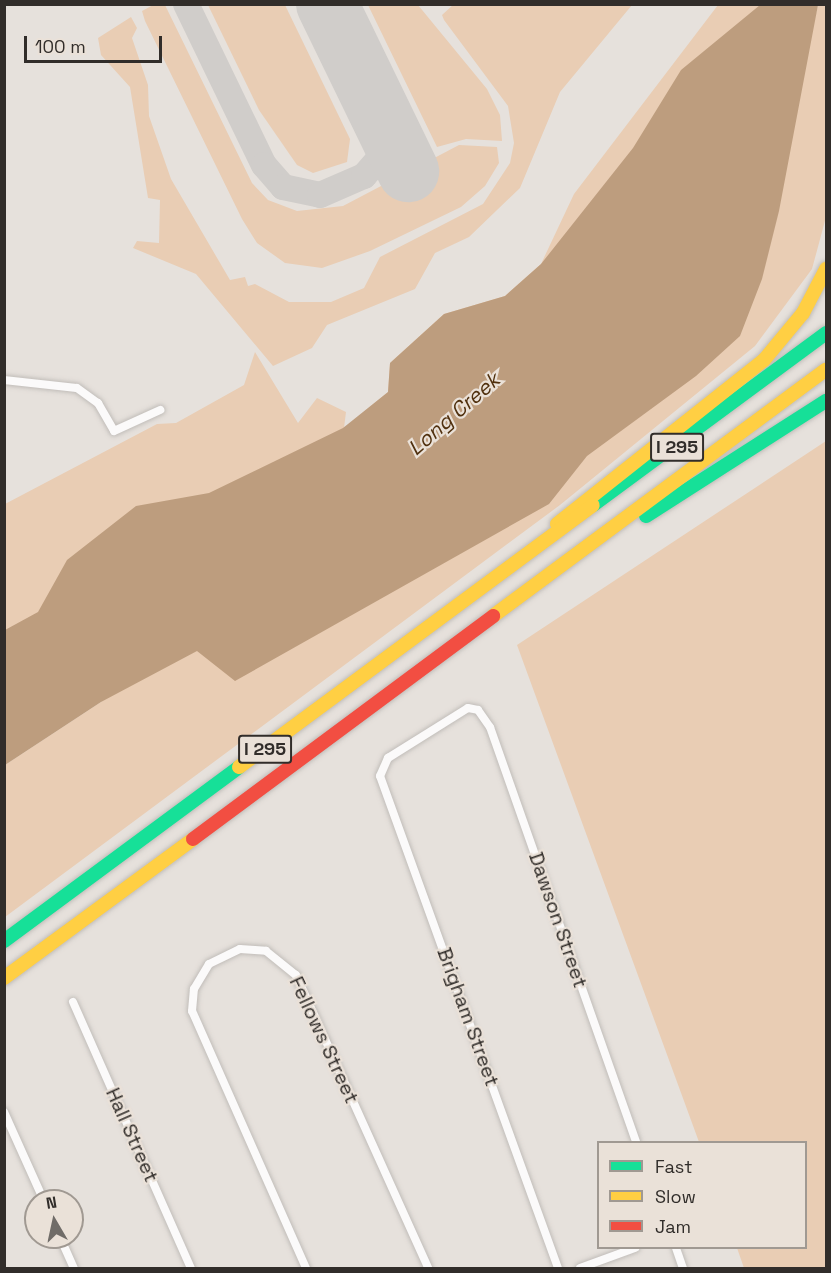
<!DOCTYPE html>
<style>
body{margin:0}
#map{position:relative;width:831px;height:1273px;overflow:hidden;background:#e6e1dc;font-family:"Space Grotesk",sans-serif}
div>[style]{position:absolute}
.green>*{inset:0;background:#e9cdb4}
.water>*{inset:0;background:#bd9d7e}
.taxiway>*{height:26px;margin:-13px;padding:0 13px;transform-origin:13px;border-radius:13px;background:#d0cdca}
.runway>*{height:62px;margin:-31px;padding:0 31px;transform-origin:31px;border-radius:31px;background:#d0cdca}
.roads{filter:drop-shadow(0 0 2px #c1bdb9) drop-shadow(0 0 2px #c1bdb9)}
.street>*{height:8px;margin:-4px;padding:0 4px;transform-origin:4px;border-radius:4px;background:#fbfafa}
.fast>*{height:14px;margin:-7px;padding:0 7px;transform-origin:7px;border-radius:7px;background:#16e098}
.slow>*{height:14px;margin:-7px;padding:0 7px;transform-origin:7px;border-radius:7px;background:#ffcf43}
.jam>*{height:14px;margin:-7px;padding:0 7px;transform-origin:7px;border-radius:7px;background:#f24e42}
span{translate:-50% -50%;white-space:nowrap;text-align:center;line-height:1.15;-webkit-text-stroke:4.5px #eae1d8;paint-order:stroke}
.shield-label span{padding:2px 4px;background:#eae1d8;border:2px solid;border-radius:4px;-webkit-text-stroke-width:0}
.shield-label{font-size:18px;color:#312d2a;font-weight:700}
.street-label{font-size:20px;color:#312d2a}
.water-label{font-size:21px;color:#50300e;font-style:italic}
.frame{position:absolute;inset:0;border:6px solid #312d2a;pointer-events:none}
.legend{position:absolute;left:597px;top:1141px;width:210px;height:108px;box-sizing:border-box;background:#eae1d8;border:2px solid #a09992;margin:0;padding:8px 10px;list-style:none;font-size:18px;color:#312d2a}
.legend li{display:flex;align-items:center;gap:12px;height:30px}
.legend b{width:30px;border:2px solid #a09992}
.north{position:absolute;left:24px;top:1189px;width:60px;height:60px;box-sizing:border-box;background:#eae1d8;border:2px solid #a09992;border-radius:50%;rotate:351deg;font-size:16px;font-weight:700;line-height:24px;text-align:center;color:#312d2a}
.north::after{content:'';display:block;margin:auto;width:21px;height:27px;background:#706c68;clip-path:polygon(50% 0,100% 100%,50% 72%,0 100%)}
.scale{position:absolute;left:24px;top:36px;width:138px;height:27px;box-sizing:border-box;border:3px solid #312d2a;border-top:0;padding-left:8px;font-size:18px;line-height:21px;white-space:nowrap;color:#312d2a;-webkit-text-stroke:4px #eae1d8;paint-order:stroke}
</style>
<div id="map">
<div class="green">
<i style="clip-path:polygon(155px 4px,165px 5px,252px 183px,268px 200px,297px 211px,343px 206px,459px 145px,497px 147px,499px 163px,485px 186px,461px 207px,370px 251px,322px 268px,285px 263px,257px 243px,242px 219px,145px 21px,142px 11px)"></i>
<i style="clip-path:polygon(454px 4px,632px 5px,560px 92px,520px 188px,469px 237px,435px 253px,415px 289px,327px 325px,312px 348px,273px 366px,196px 274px,133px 248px,137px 241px,159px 243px,160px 200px,148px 198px,130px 87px,101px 55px,98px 38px,131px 17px,137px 28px,132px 38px,148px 85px,149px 116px,171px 179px,230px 280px,245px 277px,248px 286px,255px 284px,289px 302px,331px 302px,364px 288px,380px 257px,483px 204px,510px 163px,514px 143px,508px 106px,444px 20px,442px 15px)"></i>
<i style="clip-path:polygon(208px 5px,285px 5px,350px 139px,347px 162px,313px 173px,297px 165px,259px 110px)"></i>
<i style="clip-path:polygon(368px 5px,418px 5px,487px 89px,500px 115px,502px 141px,466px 139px,437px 147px)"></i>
<i style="clip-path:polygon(718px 5px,772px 5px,656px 227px,5px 724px,5px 504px,157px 424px,176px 423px,244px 385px,255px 352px,298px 423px,317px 398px,346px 412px,344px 428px,388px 392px,390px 363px,444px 314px,505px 296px,541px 264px,574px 194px)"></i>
<i style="clip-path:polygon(818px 5px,826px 5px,826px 217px,812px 269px,755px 346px,560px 505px,5px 917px,5px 765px,101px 702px,798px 90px)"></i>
<i style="clip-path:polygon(826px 441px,826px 1268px,744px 1268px,737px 1248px,806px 1248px,806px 1142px,699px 1142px,517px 645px)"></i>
</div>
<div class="water">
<i style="clip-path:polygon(760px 5px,818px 5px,779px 211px,762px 279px,740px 336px,696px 376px,587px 456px,549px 504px,235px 681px,197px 651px,101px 702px,5px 765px,5px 630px,38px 612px,67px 560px,136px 506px,209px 493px,343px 428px,388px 392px,390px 363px,444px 314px,505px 296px,541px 264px,633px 148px,681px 70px)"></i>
</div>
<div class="taxiway">
<i style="left:186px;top:4px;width:179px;rotate:64.2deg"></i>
<i style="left:264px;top:165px;width:29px;rotate:49deg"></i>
<i style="left:283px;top:187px;width:38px;rotate:12deg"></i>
<i style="left:320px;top:195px;width:48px;rotate:-23.4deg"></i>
<i style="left:364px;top:176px;width:29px;rotate:-49deg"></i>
<i style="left:383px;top:154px;width:31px;rotate:-88deg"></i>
</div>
<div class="runway">
<i style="left:327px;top:4px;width:186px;rotate:64.1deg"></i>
</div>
<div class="roads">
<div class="street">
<i style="left:4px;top:380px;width:73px;rotate:6.3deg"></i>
<i style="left:77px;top:388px;width:26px;rotate:36deg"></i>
<i style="left:98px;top:403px;width:32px;rotate:60deg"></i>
<i style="left:114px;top:431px;width:51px;rotate:-24.5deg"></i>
<i style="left:73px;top:1002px;width:291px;rotate:66.1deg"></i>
<i style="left:4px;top:1112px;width:98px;rotate:65.8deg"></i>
<i style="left:60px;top:1237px;width:34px;rotate:66deg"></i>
<i style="left:676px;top:1248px;width:21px;rotate:71deg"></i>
<i style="left:306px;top:1268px;width:281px;rotate:-113.9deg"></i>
<i style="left:192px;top:1011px;width:22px;rotate:-85deg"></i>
<i style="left:194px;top:989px;width:29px;rotate:-59deg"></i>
<i style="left:209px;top:964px;width:34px;rotate:-26deg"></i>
<i style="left:240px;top:949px;width:26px;rotate:4deg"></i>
<i style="left:266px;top:951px;width:38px;rotate:39deg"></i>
<i style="left:296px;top:975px;width:321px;rotate:65.7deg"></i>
<i style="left:558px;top:1268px;width:523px;rotate:-109.89deg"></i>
<i style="left:380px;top:776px;width:20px;rotate:-66deg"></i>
<i style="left:388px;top:758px;width:94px;rotate:-32deg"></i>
<i style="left:468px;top:708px;width:10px;rotate:11deg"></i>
<i style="left:478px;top:710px;width:21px;rotate:55deg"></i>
<i style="left:490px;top:727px;width:440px;rotate:70.6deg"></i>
<i style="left:580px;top:1268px;width:59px;rotate:-20deg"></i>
</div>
<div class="fast">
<i style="left:593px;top:505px;width:290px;rotate:-36.4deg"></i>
<i style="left:646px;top:516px;width:214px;rotate:-32.6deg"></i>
<i style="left:4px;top:941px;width:292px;rotate:-36.5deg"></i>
</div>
<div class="slow">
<i style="left:557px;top:524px;width:264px;rotate:-38.4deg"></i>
<i style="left:764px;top:360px;width:61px;rotate:-50.3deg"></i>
<i style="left:803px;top:313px;width:50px;rotate:-62.4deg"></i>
<i style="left:493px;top:616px;width:414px;rotate:-36.5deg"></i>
<i style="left:239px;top:767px;width:440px;rotate:-36.5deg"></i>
<i style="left:4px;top:978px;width:235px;rotate:-36.3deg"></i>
</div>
<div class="jam">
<i style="left:193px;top:839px;width:374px;rotate:-36.6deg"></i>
</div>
</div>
<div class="shield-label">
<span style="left:677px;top:447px">I 295</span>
<span style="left:265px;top:749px">I 295</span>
</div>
<div class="street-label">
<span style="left:558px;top:920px;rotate:71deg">Dawson Street</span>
<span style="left:468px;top:1017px;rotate:70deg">Brigham Street</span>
<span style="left:324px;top:1040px;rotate:65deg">Fellows Street</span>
<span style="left:132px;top:1135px;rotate:66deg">Hall Street</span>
</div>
<div class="water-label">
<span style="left:454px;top:414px;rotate:-41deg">Long Creek</span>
</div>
<div class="frame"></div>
<ul class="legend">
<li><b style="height:8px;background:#16e098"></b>Fast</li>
<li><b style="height:8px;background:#ffcf43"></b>Slow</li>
<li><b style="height:8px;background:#f24e42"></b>Jam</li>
</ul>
<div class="north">N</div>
<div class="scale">100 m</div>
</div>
